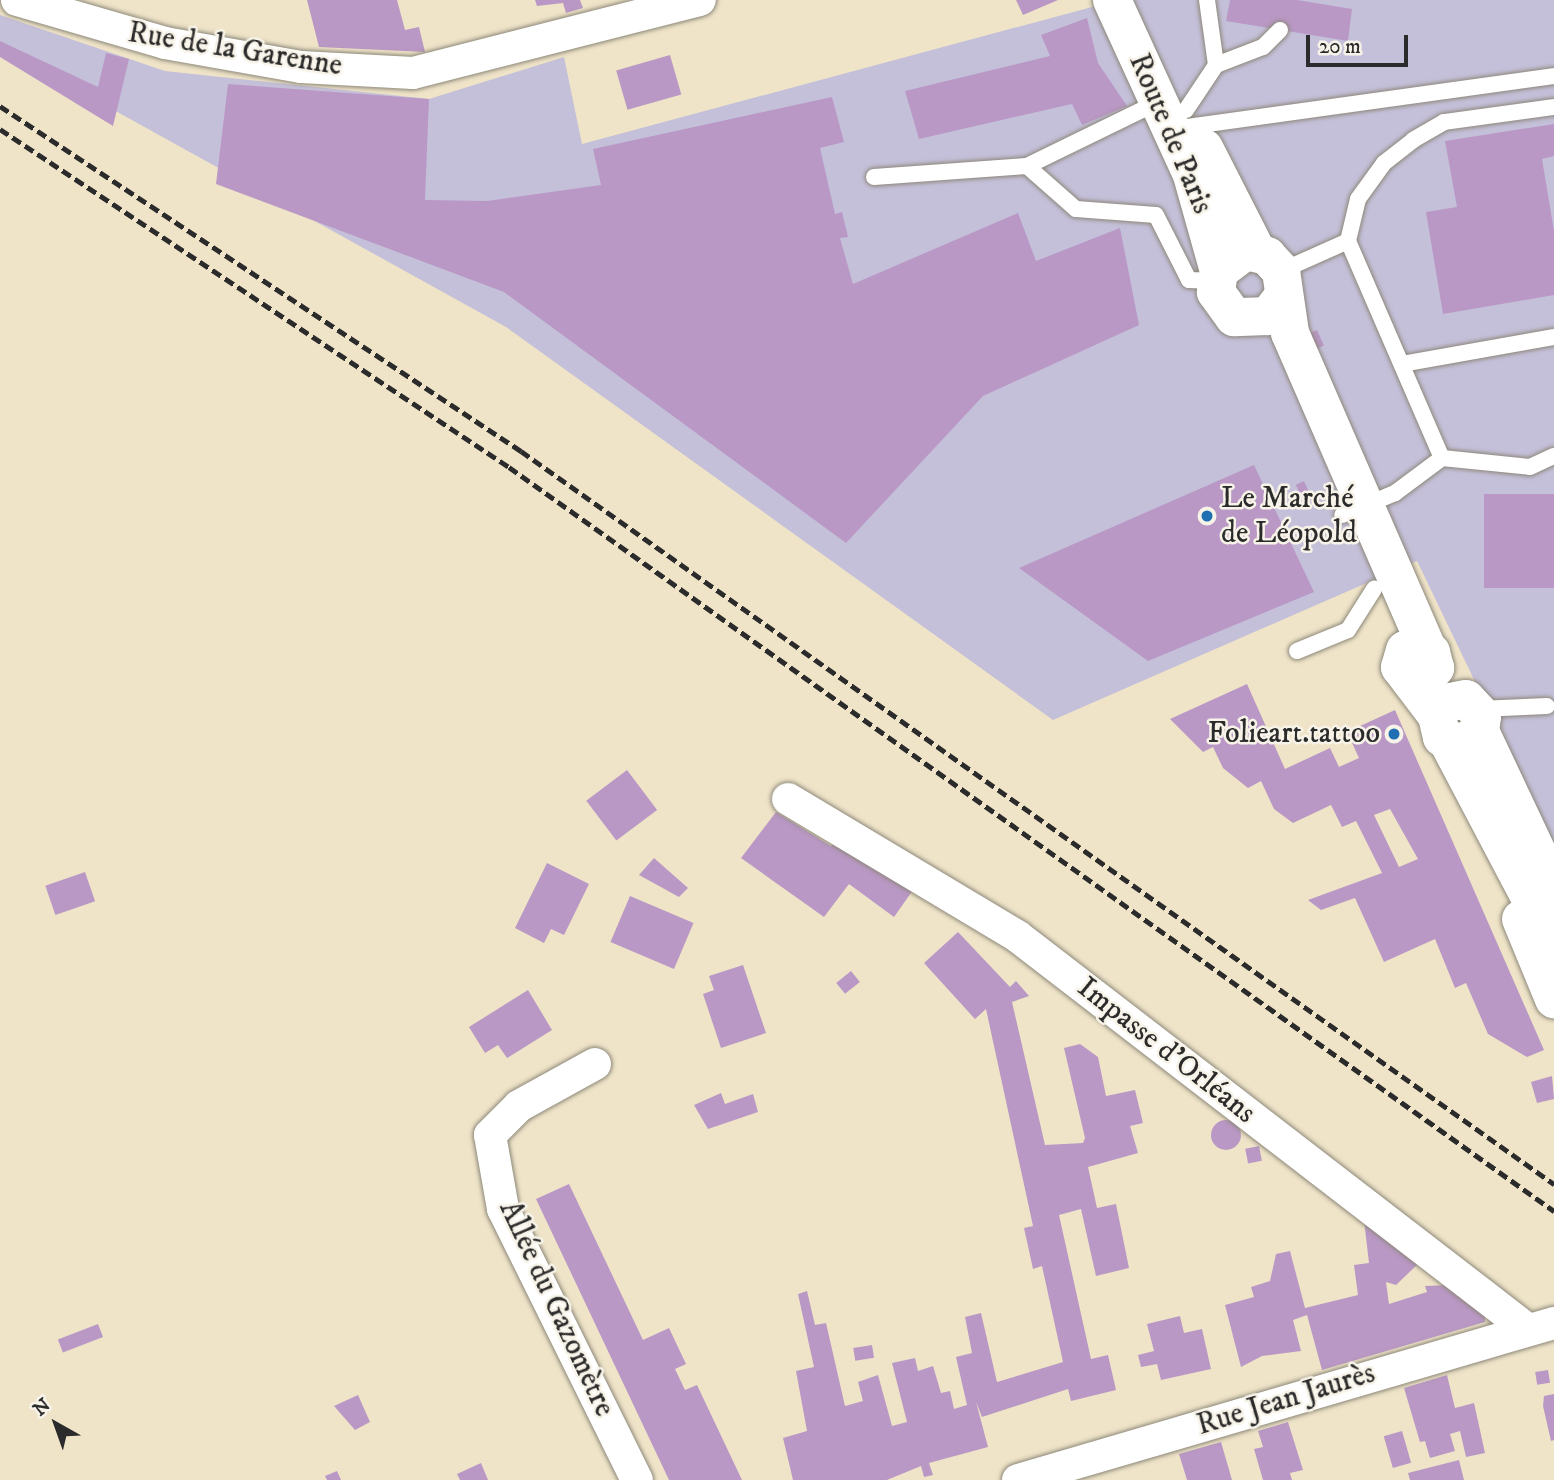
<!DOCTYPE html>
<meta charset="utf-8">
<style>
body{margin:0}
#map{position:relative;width:1554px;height:1480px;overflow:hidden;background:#efe4c8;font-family:"IM FELL DW Pica",serif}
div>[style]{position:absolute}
.industrial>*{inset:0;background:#c5c0da}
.building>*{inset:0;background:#b998c5;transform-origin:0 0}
.round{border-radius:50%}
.roads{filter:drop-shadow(0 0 2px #8d887a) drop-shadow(0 0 2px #8d887a)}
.lane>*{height:16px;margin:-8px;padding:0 8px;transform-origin:8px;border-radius:8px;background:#fff}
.street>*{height:32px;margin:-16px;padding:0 16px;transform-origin:16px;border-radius:16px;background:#fff}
.secondary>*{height:38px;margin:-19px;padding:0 19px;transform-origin:19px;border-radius:19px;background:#fff}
.rail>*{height:5px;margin-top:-2.5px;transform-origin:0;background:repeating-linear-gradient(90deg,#2b2b2b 0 10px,transparent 0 15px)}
.dots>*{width:19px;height:19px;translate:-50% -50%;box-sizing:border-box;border:4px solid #f7f3e8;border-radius:50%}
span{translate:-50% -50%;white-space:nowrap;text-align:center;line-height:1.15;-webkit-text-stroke:5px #f7f3e8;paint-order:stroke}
.street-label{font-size:30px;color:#2b2b2b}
.poi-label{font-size:30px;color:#2b2b2b}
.left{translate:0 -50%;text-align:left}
.right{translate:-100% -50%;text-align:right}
.north{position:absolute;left:21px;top:1389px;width:70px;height:70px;-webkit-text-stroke:5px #f7f3e8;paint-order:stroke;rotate:320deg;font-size:19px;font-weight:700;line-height:28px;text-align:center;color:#2b2b2b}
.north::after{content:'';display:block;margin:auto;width:24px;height:32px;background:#2b2b2b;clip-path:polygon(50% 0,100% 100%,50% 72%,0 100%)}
.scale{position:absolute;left:1306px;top:35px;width:102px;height:32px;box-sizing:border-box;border:4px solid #2b2b2b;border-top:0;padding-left:9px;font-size:21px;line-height:24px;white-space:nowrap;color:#2b2b2b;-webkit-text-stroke:5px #f7f3e8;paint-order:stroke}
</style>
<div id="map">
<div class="industrial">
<i style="clip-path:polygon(1118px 0,1554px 0,1554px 846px,1417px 561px,1053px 720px,506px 327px,0 47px,0 15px,165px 71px,429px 99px,564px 57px,582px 144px)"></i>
</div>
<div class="building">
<i style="clip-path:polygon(307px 0,397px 0,405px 30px,419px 27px,425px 52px,319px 47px)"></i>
<i style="clip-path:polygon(535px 0,580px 0,583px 8px,566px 13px,563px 3px,537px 6px)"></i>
<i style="clip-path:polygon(1016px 0,1058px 0,1023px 15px)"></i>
<i style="clip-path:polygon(1230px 0,1297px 0,1352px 9px,1348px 41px,1226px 21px)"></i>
<i style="clip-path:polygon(1087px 18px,1098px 63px,1127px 106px,1082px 125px,1072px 104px,919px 139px,905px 91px,1050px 56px,1041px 35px)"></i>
<i style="clip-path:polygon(0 41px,98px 87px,106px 53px,129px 59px,113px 126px,0 57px)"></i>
<i style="left:670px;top:55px;width:41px;height:56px;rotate:74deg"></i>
<i style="clip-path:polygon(228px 84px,429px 99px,425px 200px,487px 201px,601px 185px,593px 149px,832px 97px,844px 142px,820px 148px,835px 214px,842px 212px,848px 237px,840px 238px,853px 284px,1018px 213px,1036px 261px,1120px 228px,1139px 325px,983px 396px,846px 543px,504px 292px,216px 184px)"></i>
<i style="clip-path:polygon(1554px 124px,1554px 156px,1542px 159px,1554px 231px,1554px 295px,1443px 314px,1426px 212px,1457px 207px,1445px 141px)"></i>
<i style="left:1317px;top:330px;width:17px;height:8px;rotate:66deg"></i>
<i style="clip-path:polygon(1254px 465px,1314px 592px,1148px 661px,1019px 568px)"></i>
<i style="left:1304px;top:481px;width:20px;height:9px;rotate:66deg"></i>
<i style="left:1554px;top:494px;width:94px;height:70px;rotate:90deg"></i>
<i style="clip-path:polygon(evenodd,1247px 684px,1285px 769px,1330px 748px,1339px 767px,1359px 758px,1347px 732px,1395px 710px,1544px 1050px,1527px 1057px,1488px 1034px,1466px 983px,1455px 988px,1435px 939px,1384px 962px,1355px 898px,1321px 910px,1308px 900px,1382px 873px,1356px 821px,1342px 827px,1331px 805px,1293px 823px,1274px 809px,1261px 781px,1248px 788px,1223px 768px,1213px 747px,1203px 752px,1170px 719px,1247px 684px,1390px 809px,1418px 859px,1399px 867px,1374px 815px,1390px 809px)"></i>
<i style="left:627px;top:770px;width:50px;height:51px;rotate:53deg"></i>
<i style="clip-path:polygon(776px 812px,831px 846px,834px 842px,918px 883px,894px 917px,849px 884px,824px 917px,741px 858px)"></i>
<i style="clip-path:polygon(654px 858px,688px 888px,679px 897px,639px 875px)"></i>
<i style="clip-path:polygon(547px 863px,589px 884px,564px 935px,551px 929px,544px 943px,515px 928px)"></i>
<i style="left:85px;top:872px;width:31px;height:42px;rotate:71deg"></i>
<i style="left:630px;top:896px;width:69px;height:50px;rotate:23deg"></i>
<i style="clip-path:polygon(958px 932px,1010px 987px,1016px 981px,1029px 996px,1012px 1002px,1045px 1145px,1083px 1143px,1085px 1138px,1064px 1048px,1080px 1044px,1098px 1057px,1106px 1096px,1135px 1090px,1143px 1123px,1130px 1126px,1138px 1153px,1088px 1167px,1097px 1208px,1116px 1204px,1129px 1268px,1096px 1276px,1081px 1209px,1059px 1215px,1091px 1359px,1108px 1355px,1116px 1390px,1071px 1401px,1068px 1389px,982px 1417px,976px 1402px,988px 1447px,929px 1463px,933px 1475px,924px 1477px,921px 1466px,887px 1480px,793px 1480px,783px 1438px,807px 1431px,796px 1371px,814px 1367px,798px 1294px,807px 1291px,815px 1325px,826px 1323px,845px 1406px,863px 1401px,858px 1382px,878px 1375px,892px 1426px,907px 1422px,892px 1363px,915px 1358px,918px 1371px,933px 1366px,941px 1393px,950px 1391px,954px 1409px,967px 1405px,956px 1357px,972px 1353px,965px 1317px,981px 1313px,997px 1382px,1063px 1362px,1042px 1266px,1033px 1269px,1024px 1228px,1033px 1226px,986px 1009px,975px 1019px,924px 963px)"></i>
<i style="clip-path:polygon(743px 965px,766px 1033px,721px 1048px,703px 994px,714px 990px,709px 976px)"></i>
<i style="left:851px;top:971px;width:14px;height:19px;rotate:51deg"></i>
<i style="clip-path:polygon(528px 990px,552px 1030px,507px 1058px,498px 1045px,485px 1053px,469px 1027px)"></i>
<i style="clip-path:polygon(1552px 1076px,1554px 1099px,1537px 1103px,1531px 1082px)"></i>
<i style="clip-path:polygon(721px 1093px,725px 1104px,753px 1094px,758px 1112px,708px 1129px,694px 1105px)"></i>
<i class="round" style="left:1211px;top:1120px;width:30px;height:30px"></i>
<i style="left:1259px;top:1146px;width:15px;height:14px;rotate:79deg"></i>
<i style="clip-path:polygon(569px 1184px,643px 1340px,669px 1328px,686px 1364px,675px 1369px,685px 1390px,697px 1385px,742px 1480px,669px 1480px,536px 1199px)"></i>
<i style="clip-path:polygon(1364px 1220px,1421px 1261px,1396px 1285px,1386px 1282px,1389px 1304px,1427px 1292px,1425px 1286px,1451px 1285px,1485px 1314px,1485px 1322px,1322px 1370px,1307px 1315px,1293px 1320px,1301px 1351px,1262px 1356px,1241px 1367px,1225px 1305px,1254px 1297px,1251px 1287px,1270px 1281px,1276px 1254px,1290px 1251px,1305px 1308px,1358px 1295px,1354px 1265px,1369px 1263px)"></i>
<i style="clip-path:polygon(1180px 1316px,1184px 1333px,1202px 1329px,1211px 1369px,1161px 1380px,1157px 1364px,1141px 1367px,1138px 1355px,1154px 1351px,1147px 1324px)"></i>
<i style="left:98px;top:1324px;width:14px;height:43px;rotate:69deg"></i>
<i style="left:872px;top:1345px;width:13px;height:19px;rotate:81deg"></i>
<i style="left:1548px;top:1370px;width:13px;height:13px;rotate:81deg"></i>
<i style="clip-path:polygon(1447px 1375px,1455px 1408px,1474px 1403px,1485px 1453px,1466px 1457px,1460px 1431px,1450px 1434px,1455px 1451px,1430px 1458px,1425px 1441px,1420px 1442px,1404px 1388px)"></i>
<i style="clip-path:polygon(1554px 1394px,1554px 1440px,1551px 1441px,1543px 1406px,1544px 1396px)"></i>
<i style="clip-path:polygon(358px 1395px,370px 1422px,355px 1430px,334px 1406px)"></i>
<i style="clip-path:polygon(1288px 1422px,1303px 1470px,1290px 1473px,1292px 1480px,1263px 1480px,1254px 1449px,1263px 1447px,1258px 1431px)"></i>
<i style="left:1402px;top:1431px;width:33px;height:19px;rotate:74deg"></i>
<i style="clip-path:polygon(1221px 1442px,1232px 1480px,1187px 1480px,1179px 1454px)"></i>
<i style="clip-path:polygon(1459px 1460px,1464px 1480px,1410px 1480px,1408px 1473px)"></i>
<i style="clip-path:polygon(481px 1463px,488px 1480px,460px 1480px,457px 1474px)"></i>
<i style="clip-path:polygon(337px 1471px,341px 1480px,327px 1480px,325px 1476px)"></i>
</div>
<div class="roads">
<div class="lane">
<i style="left:1207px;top:0;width:66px;rotate:82.1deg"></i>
<i style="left:1186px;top:110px;width:54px;rotate:-56.3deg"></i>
<i style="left:1216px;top:65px;width:50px;rotate:-21deg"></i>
<i style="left:1263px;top:47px;width:24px;rotate:-45deg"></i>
<i style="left:1172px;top:129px;width:386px;rotate:-7.9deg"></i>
<i style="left:1027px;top:166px;width:65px;rotate:41.3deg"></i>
<i style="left:1076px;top:209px;width:80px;rotate:4.3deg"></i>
<i style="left:1156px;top:215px;width:73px;rotate:63.1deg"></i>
<i style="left:1189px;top:280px;width:27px;rotate:2deg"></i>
<i style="left:874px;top:177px;width:153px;rotate:-4.1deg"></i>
<i style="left:1027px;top:166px;width:146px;rotate:-26deg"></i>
<i style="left:1348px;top:241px;width:43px;rotate:-76.6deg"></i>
<i style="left:1358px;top:199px;width:44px;rotate:-54.2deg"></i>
<i style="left:1384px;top:163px;width:37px;rotate:-38deg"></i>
<i style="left:1413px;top:140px;width:36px;rotate:-30deg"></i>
<i style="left:1444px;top:122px;width:111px;rotate:-7.8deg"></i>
<i style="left:1281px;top:271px;width:73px;rotate:-24.1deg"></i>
<i style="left:1348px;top:241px;width:236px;rotate:66.6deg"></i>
<i style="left:1442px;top:458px;width:59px;rotate:143.3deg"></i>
<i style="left:1395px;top:493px;width:57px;rotate:157.5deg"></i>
<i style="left:1402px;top:364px;width:154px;rotate:-10.1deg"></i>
<i style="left:1442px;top:458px;width:88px;rotate:5.8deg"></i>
<i style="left:1530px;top:467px;width:26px;rotate:-25deg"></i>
<i style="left:1297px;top:651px;width:55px;rotate:-22.4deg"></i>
<i style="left:1348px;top:630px;width:49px;rotate:-57.6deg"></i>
<i style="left:1479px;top:709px;width:68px;rotate:-2.5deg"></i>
</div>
<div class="street">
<i style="left:17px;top:0;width:154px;rotate:16.2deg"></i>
<i style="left:165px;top:43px;width:138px;rotate:10deg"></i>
<i style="left:301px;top:67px;width:112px;rotate:3.1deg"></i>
<i style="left:413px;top:73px;width:296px;rotate:-14.3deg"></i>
<i style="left:788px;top:799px;width:267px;rotate:30.9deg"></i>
<i style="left:1017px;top:936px;width:644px;rotate:37.62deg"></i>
<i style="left:595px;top:1064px;width:87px;rotate:151.1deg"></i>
<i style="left:519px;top:1106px;width:41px;rotate:135deg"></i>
<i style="left:490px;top:1135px;width:75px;rotate:80deg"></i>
<i style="left:503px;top:1209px;width:302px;rotate:63.7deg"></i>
<i style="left:1018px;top:1480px;width:559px;rotate:-16.33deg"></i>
</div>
<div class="secondary">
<i style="left:1112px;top:0;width:192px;rotate:65.4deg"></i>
<i style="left:1192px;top:175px;width:100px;rotate:74.3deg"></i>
<i style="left:1204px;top:148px;width:117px;rotate:63deg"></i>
<i style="left:1282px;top:298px;width:23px;rotate:128deg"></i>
<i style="left:1268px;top:316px;width:34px;rotate:178deg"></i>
<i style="left:1234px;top:317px;width:31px;rotate:-126deg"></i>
<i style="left:1216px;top:292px;width:21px;rotate:-82deg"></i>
<i style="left:1219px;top:271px;width:34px;rotate:-37deg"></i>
<i style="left:1246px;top:251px;width:22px;rotate:13deg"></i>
<i style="left:1267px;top:256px;width:21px;rotate:47deg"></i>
<i style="left:1281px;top:271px;width:63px;rotate:81.7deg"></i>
<i style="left:1290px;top:333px;width:344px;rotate:66.5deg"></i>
<i style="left:1411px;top:681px;width:12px"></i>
<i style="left:1423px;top:681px;width:18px;rotate:-47deg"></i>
<i style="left:1435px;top:668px;width:16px;rotate:-104deg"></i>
<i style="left:1431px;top:652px;width:12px;rotate:-149deg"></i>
<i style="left:1421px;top:646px;width:16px;rotate:166deg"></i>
<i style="left:1405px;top:650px;width:18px;rotate:106deg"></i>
<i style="left:1400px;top:667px;width:61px;rotate:52.9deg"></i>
<i style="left:1437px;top:716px;width:22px;rotate:77deg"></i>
<i style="left:1442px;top:737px;width:21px;rotate:19deg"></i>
<i style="left:1462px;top:744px;width:22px;rotate:-36deg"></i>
<i style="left:1480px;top:731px;width:15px;rotate:-82deg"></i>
<i style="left:1482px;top:716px;width:23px;rotate:-133deg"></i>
<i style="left:1466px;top:699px;width:21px;rotate:169deg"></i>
<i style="left:1445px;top:703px;width:15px;rotate:122deg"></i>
<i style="left:1480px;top:731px;width:174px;rotate:64.8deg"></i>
<i style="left:1448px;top:742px;width:227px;rotate:62.2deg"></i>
<i style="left:1521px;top:919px;width:87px;rotate:67.6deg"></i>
</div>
</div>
<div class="rail">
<i style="left:0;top:106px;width:625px;rotate:33.51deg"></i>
<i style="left:521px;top:451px;width:1267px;rotate:35.36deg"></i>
<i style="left:0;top:129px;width:611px;rotate:33.59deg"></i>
<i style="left:509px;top:467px;width:1283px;rotate:35.45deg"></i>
</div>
<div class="dots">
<i style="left:1207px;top:516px;background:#1f6fb2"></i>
<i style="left:1394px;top:734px;background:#1f6fb2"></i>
</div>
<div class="street-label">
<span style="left:235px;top:50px;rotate:9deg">Rue de la Garenne</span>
<span style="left:1170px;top:134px;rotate:67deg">Route de Paris</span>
<span style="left:1166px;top:1051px;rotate:38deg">Impasse d'Orléans</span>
<span style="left:556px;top:1309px;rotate:65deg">Allée du Gazomètre</span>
<span style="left:1286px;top:1400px;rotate:-17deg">Rue Jean Jaurès</span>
</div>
<div class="poi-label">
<span class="left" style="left:1221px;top:516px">Le Marché<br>de Léopold</span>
<span class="right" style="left:1380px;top:734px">Folieart.tattoo</span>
</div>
<div class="north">N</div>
<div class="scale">20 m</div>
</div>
